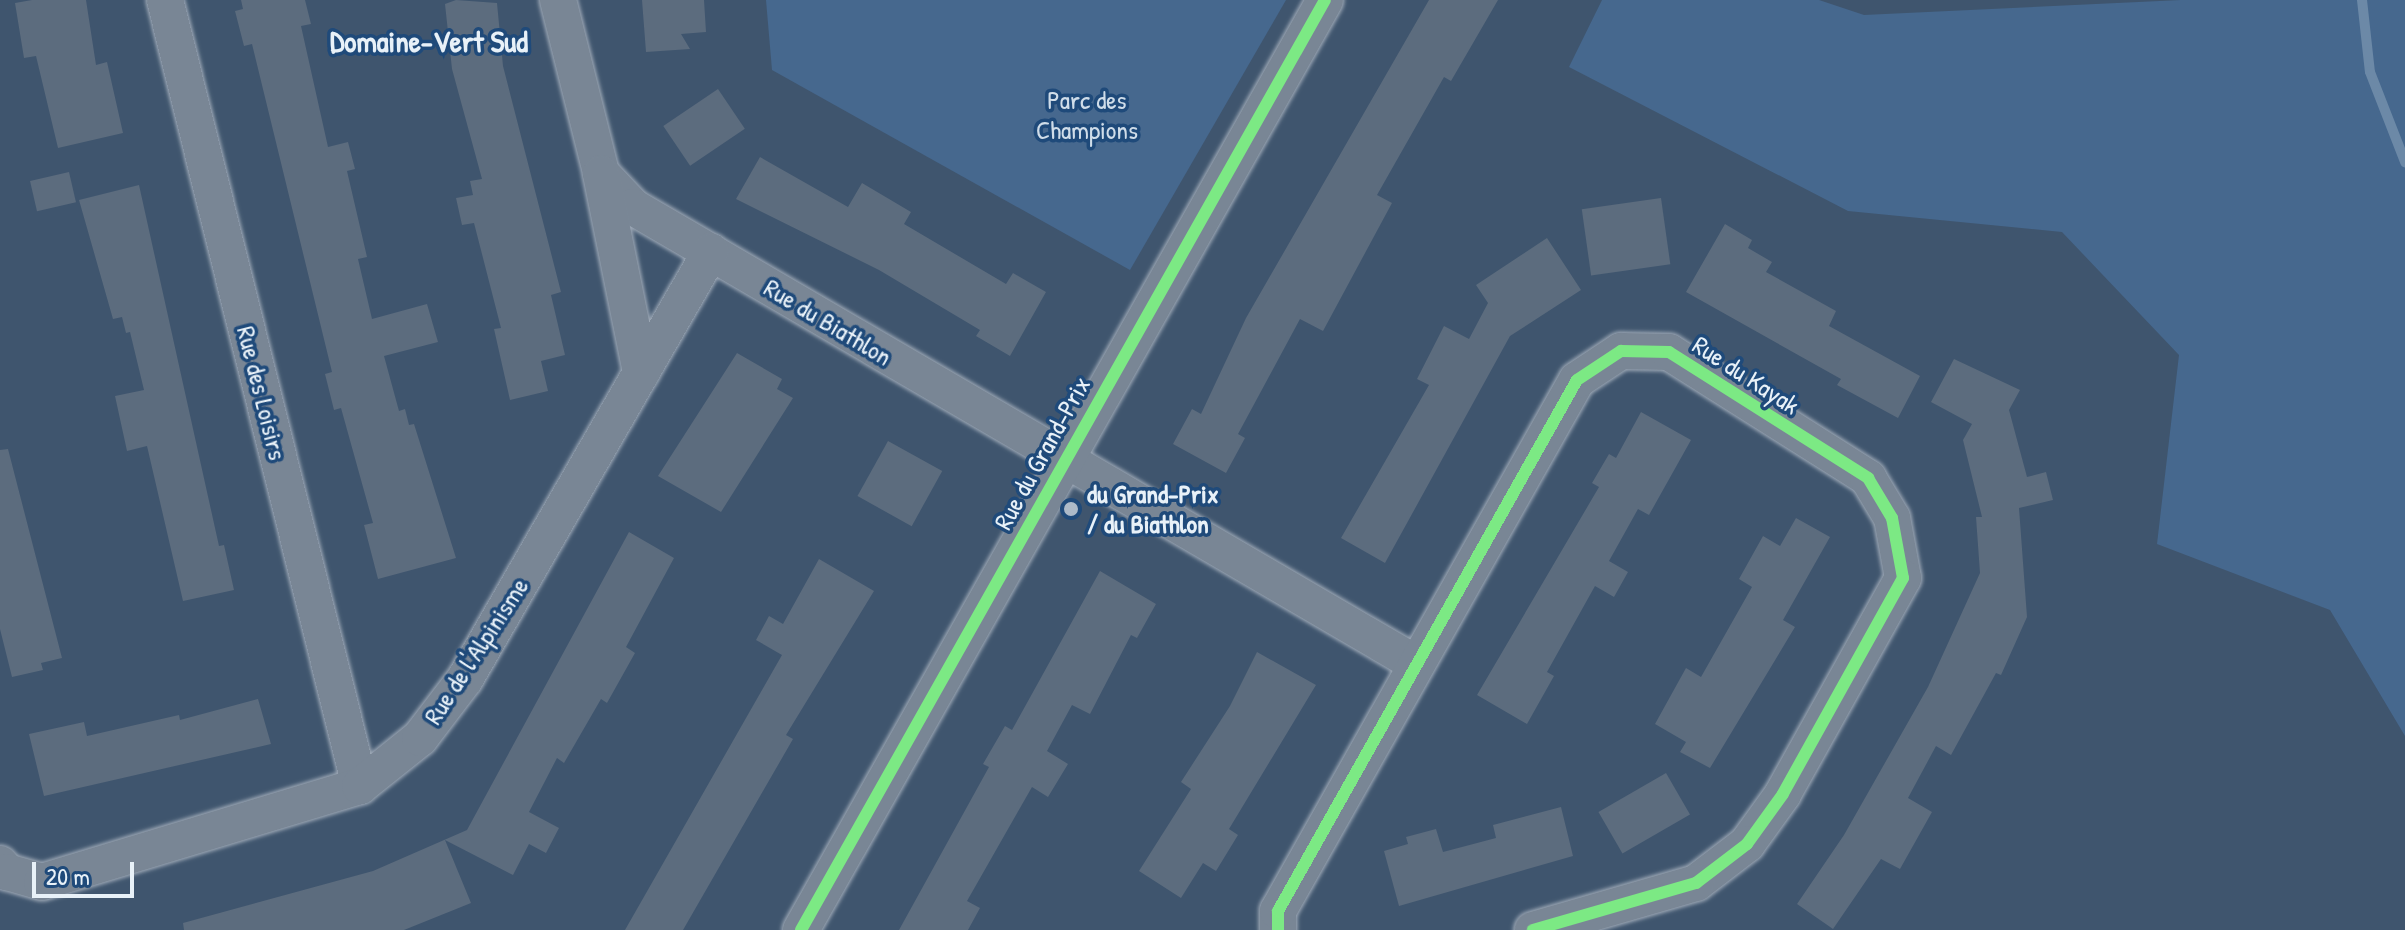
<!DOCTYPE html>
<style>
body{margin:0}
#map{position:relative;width:2405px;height:930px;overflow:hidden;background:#3f556e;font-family:"Patrick Hand",sans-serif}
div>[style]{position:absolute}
.green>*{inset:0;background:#46688e}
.stream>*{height:10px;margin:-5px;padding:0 5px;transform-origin:5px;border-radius:5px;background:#6c89a7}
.building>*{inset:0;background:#5c6c7e;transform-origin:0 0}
.roads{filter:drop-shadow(0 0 2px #9faab7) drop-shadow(0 0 2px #9faab7)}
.minor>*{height:36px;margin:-18px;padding:0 18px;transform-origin:18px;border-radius:18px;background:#798695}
.cycleway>*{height:12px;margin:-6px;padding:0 6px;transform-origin:6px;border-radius:6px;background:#7ce984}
.dots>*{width:22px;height:22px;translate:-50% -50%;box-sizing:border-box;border:4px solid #1f4a7a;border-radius:50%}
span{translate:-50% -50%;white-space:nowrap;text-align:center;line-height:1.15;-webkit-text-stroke:7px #1f4a7a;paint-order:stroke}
.park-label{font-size:26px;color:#d0dde9}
.street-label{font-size:26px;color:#e8f1f8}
.poi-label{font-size:26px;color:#e8f1f8;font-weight:700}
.left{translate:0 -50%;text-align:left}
.quarter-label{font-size:30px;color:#e8f1f8;font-weight:700}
.scale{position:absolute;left:32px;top:862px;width:102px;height:36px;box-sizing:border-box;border:4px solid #e8f1f8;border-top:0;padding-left:10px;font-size:24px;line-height:28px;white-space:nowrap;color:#e8f1f8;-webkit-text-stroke:6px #1f4a7a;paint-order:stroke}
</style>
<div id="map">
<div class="green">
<i style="clip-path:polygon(766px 0,1286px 0,1130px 270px,772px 70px)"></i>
<i style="clip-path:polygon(1602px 0,1819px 0,1864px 15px,2181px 0,2405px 0,2405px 736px,2330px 610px,2157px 544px,2179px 355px,2062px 232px,1848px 211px,1569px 67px)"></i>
</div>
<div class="stream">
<i style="left:2362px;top:0;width:72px;rotate:83.7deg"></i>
<i style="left:2370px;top:72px;width:97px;rotate:68.7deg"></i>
</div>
<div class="building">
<i style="clip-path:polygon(32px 0,86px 0,96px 65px,107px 62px,123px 133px,58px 148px,36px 56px,24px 58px,15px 3px)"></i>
<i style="clip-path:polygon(241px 0,305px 0,311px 24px,301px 26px,328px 147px,348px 142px,355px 169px,347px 171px,367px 257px,358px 259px,372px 319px,427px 304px,438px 342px,384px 356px,399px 411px,405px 409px,409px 425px,414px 424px,456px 558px,378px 579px,364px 525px,373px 523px,341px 408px,334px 410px,325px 374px,332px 372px,252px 44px,244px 46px,235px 11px,243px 9px)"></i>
<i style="clip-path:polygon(456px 0,497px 3px,503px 66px,561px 292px,551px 295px,565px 355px,541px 361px,548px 391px,510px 400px,494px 329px,501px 328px,474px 223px,462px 225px,456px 198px,473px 195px,470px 181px,482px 179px,452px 69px,445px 4px)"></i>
<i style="clip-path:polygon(642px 0,704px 0,706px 32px,681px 34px,690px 49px,646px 52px)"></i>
<i style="clip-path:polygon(1429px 0,1498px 0,1451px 81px,1444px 77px,1377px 195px,1392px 203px,1323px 331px,1300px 319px,1238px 434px,1245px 438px,1226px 473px,1173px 444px,1192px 409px,1201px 414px,1246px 318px)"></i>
<i style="left:718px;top:89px;width:48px;height:66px;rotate:56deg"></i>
<i style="clip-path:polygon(760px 157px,848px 207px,862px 183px,911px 212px,904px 224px,1006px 284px,1013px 273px,1046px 292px,1010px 356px,976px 336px,980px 330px,879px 270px,736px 199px)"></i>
<i style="left:69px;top:172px;width:31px;height:40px;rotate:77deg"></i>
<i style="clip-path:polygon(139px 185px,219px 546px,224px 545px,234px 590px,183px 601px,147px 446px,127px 451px,115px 396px,144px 390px,130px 332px,126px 333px,122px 317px,113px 319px,79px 200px)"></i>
<i style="left:1661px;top:198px;width:67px;height:80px;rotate:82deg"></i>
<i style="clip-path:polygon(1725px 224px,1752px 240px,1748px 248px,1772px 262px,1766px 272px,1836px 311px,1829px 326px,1920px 376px,1898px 418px,1837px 385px,1841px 379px,1686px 292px)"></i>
<i style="clip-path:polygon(1547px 238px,1581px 290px,1510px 336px,1385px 563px,1341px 538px,1429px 385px,1417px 379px,1444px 326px,1469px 339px,1488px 303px,1476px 285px)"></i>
<i style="clip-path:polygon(737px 353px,782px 379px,777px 389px,793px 398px,721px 512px,658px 476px)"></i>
<i style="clip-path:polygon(1954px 359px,2020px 390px,2009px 410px,2027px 477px,2046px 472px,2053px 500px,2019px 508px,2027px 617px,2001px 675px,1996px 673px,1951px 755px,1936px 746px,1908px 798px,1932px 812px,1900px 869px,1881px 859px,1833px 929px,1797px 904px,1844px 835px,1928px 687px,1980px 573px,1976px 517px,1982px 517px,1963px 440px,1972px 424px,1931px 402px)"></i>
<i style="clip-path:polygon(1641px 412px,1691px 440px,1649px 515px,1638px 509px,1609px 561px,1628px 572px,1614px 597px,1595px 586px,1547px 672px,1554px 676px,1527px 724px,1477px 695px,1599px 487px,1592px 483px,1609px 454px,1616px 458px)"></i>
<i style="left:888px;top:441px;width:62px;height:63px;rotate:29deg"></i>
<i style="clip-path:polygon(8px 449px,62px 658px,41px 663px,43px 670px,12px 677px,0 629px,0 450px)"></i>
<i style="clip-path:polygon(1796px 518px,1830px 537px,1783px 620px,1795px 627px,1710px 768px,1680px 752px,1686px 742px,1655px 724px,1686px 668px,1701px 677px,1752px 587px,1739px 579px,1763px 536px,1780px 546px)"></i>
<i style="clip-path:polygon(629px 532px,674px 558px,626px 647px,635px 653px,607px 703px,601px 699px,564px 763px,557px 758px,529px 812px,559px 828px,546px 853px,529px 844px,513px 875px,445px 840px,471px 903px,404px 930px,184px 930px,183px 923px,373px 871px,467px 830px)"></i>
<i style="clip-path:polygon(819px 559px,874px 591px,786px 735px,793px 739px,683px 930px,625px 930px,782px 655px,756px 640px,769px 616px,783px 624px)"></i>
<i style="clip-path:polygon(1100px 571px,1156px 604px,1137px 638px,1131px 635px,1090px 714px,1072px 705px,1047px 751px,1068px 764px,1048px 797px,1032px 787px,967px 901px,980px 908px,968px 930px,899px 930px,989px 767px,983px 764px,1005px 726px,1012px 730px)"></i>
<i style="clip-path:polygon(1257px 652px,1316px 685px,1229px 829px,1238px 835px,1216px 871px,1203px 863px,1181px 898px,1139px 871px,1191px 789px,1181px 782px,1230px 706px)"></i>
<i style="clip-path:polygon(258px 699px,271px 744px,44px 796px,29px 734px,84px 722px,87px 736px,179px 715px,180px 720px)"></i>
<i style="left:1666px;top:773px;width:48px;height:78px;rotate:60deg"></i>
<i style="clip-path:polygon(1561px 807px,1573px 856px,1399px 906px,1384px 851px,1408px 844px,1406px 837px,1436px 829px,1443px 852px,1496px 838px,1493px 825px)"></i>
</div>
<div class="roads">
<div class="minor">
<i style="left:165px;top:0;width:810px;rotate:76.07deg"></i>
<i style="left:558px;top:0;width:178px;rotate:76deg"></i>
<i style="left:601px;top:173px;width:47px;rotate:46.7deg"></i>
<i style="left:633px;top:207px;width:905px;rotate:30.25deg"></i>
<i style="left:601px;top:174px;width:203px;rotate:78.6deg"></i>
<i style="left:0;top:864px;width:11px;rotate:49deg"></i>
<i style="left:7px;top:872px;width:36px;rotate:16deg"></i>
<i style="left:42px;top:882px;width:332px;rotate:-16.8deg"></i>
<i style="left:360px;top:786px;width:77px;rotate:-38.7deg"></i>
<i style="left:420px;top:738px;width:74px;rotate:-52.7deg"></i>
<i style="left:465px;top:679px;width:493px;rotate:-60.1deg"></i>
<i style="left:801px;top:930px;width:1067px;rotate:-60.6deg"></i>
<i style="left:1278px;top:930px;width:19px;rotate:-90deg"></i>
<i style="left:1278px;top:911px;width:609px;rotate:-60.62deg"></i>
<i style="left:1577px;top:380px;width:53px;rotate:-33.4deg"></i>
<i style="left:1621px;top:351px;width:48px;rotate:1.2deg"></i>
<i style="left:1669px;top:352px;width:236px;rotate:32.3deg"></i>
<i style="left:1868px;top:478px;width:47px;rotate:59deg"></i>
<i style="left:1892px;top:518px;width:61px;rotate:79.6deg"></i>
<i style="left:1903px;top:578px;width:247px;rotate:119.1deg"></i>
<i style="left:1783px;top:794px;width:62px;rotate:125.8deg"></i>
<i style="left:1747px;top:844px;width:64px;rotate:142.6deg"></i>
<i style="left:1696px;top:883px;width:170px;rotate:163.9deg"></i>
</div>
</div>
<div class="cycleway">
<i style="left:801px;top:930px;width:1067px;rotate:-60.6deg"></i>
<i style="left:1278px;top:930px;width:19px;rotate:-90deg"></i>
<i style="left:1278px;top:911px;width:609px;rotate:-60.62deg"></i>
<i style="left:1577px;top:380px;width:53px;rotate:-33.4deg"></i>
<i style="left:1621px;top:351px;width:48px;rotate:1.2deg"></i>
<i style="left:1669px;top:352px;width:236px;rotate:32.3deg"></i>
<i style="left:1868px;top:478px;width:47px;rotate:59deg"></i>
<i style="left:1892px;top:518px;width:61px;rotate:79.6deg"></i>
<i style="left:1903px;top:578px;width:247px;rotate:119.1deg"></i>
<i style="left:1783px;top:794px;width:62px;rotate:125.8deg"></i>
<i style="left:1747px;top:844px;width:64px;rotate:142.6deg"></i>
<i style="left:1696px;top:883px;width:170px;rotate:163.9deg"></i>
</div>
<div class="dots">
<i style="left:1071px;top:509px;background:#adbac8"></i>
</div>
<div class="park-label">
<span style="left:1087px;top:115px">Parc des<br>Champions</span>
</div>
<div class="street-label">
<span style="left:828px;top:322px;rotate:31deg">Rue du Biathlon</span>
<span style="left:1746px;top:375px;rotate:33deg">Rue du Kayak</span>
<span style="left:262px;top:393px;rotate:76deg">Rue des Loisirs</span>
<span style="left:1042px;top:453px;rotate:-61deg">Rue du Grand-Prix</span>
<span style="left:476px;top:651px;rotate:-57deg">Rue de l'Alpinisme</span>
</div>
<div class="poi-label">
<span class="left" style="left:1087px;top:509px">du Grand-Prix<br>/ du Biathlon</span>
</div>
<div class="quarter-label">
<span style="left:429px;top:41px">Domaine-Vert Sud</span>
</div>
<div class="scale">20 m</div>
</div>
